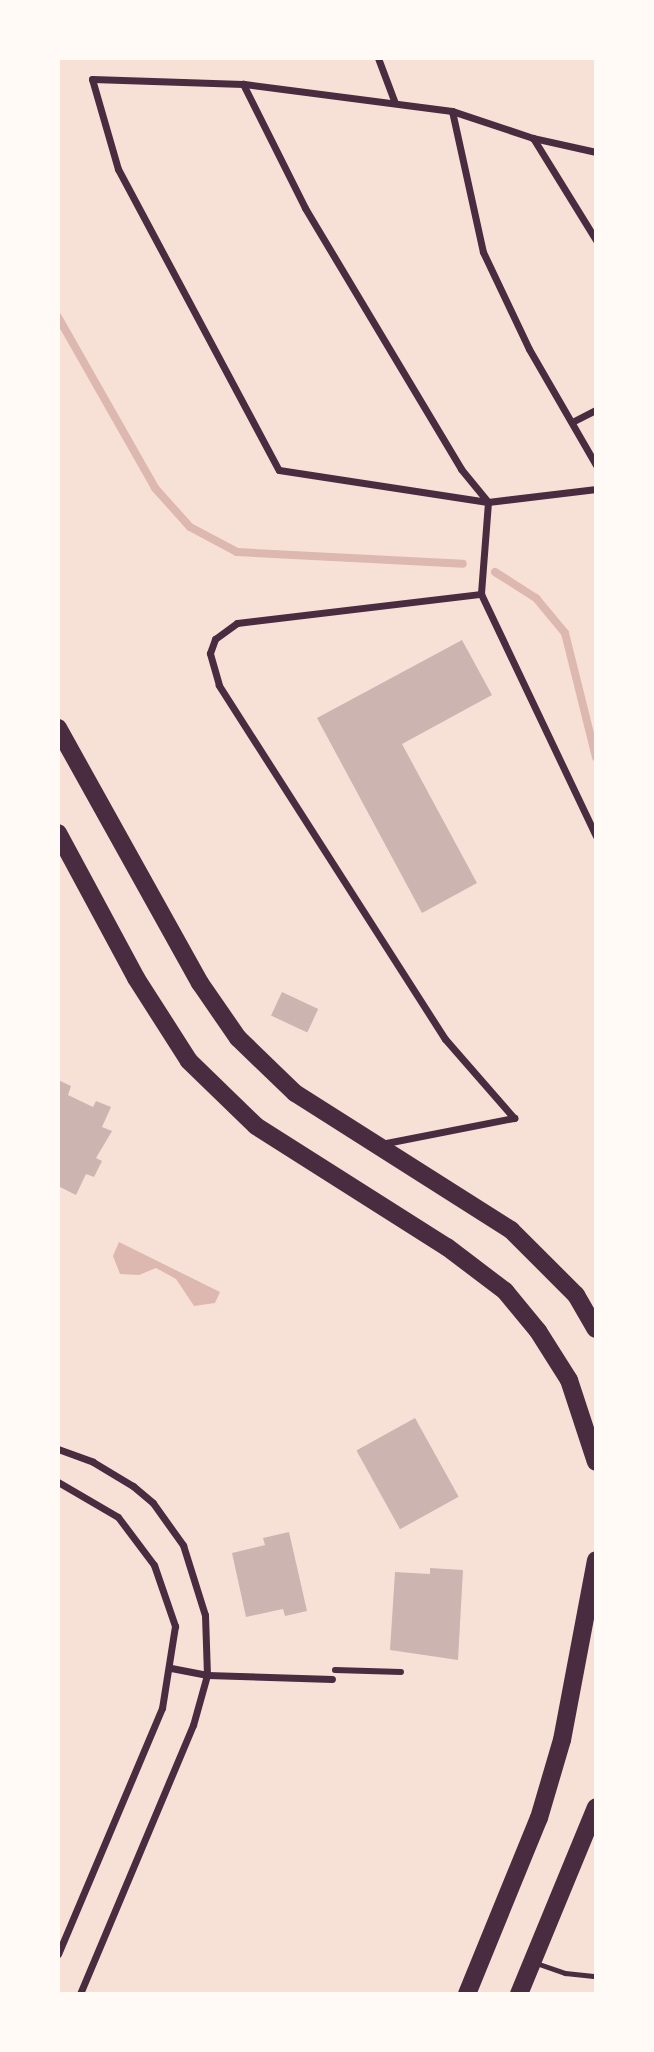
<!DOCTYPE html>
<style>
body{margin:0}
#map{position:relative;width:654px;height:2052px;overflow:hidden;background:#f7e1d7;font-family:Signika,sans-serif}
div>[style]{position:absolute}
.water>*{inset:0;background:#dcb8b0}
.stream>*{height:8px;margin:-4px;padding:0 4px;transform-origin:4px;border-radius:4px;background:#dcb8b0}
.building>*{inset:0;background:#ccb4b1;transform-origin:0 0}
.service>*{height:5px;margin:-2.5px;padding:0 2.5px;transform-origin:2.5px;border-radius:2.5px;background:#4a2c40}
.pedestrian>*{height:6px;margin:-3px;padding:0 3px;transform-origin:3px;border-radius:3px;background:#4a2c40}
.minor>*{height:7px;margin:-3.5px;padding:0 3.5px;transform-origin:3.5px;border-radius:3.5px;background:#4a2c40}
.primary>*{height:18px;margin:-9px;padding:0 9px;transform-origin:9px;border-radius:9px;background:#4a2c40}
span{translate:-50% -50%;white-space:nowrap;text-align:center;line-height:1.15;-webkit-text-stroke:6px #fffaf5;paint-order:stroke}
.frame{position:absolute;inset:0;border:60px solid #fffaf5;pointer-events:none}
</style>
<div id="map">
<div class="water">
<i style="clip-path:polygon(119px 1242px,220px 1292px,215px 1303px,194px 1306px,176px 1279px,156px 1268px,139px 1275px,120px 1274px,113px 1256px)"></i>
</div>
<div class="stream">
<i style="left:58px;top:317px;width:197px;rotate:60.4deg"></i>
<i style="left:155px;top:488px;width:52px;rotate:48.1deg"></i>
<i style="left:190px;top:527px;width:53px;rotate:28deg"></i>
<i style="left:237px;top:552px;width:226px;rotate:3deg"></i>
<i style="left:495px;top:572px;width:49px;rotate:32.4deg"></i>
<i style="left:536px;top:598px;width:45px;rotate:50.4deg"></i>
<i style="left:565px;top:633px;width:128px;rotate:76deg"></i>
</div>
<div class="building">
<i style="clip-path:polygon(462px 640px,492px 695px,402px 744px,477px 883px,422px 913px,317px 718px)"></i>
<i style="left:282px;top:992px;width:40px;height:26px;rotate:25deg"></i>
<i style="clip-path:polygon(58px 1080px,71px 1086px,68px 1095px,93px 1107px,96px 1101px,111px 1107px,102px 1127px,112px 1131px,96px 1158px,102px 1161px,94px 1177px,86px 1174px,76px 1195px,58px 1186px)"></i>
<i style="left:415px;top:1418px;width:90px;height:67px;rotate:61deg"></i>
<i style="clip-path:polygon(289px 1532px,307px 1611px,285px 1616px,283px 1609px,246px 1617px,232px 1553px,265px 1545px,263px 1538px)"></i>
<i style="clip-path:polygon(430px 1568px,463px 1570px,458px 1660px,390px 1650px,395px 1572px,430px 1574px)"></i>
</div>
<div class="service">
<i style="left:536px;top:1963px;width:31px;rotate:19deg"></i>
<i style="left:565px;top:1973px;width:31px;rotate:6deg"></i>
</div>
<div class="pedestrian">
<i style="left:335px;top:1670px;width:66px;rotate:1.7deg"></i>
</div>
<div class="minor">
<i style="left:378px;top:58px;width:48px;rotate:69.3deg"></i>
<i style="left:243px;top:84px;width:139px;rotate:63.4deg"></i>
<i style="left:305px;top:208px;width:304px;rotate:59.1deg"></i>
<i style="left:461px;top:469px;width:43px;rotate:50.7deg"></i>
<i style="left:488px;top:502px;width:92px;rotate:94.4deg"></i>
<i style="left:452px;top:111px;width:144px;rotate:77.6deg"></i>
<i style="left:483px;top:252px;width:107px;rotate:64.6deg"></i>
<i style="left:529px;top:349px;width:134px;rotate:60deg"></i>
<i style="left:533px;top:138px;width:120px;rotate:58.3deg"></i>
<i style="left:596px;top:152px;width:65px;rotate:-167.5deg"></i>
<i style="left:533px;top:138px;width:85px;rotate:-161.6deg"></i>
<i style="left:452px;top:111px;width:211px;rotate:-172.6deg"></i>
<i style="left:243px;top:84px;width:151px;rotate:-178.1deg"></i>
<i style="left:92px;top:79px;width:94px;rotate:73.9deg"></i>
<i style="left:118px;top:169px;width:341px;rotate:61.9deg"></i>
<i style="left:279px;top:470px;width:211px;rotate:8.7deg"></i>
<i style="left:488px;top:502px;width:109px;rotate:-6.9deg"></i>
<i style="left:574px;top:421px;width:25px;rotate:-27deg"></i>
<i style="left:381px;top:1144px;width:136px;rotate:-11.1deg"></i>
<i style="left:514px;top:1118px;width:105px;rotate:-131.1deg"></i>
<i style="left:445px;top:1039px;width:420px;rotate:-122.6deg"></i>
<i style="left:219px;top:685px;width:33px;rotate:-106deg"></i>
<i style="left:210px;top:653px;width:15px;rotate:-70deg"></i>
<i style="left:215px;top:639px;width:27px;rotate:-36deg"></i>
<i style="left:237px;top:623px;width:246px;rotate:-6.8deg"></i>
<i style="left:481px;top:594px;width:268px;rotate:64.6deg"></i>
<i style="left:58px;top:1449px;width:37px;rotate:20deg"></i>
<i style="left:93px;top:1462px;width:47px;rotate:31deg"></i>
<i style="left:133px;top:1486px;width:26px;rotate:40deg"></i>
<i style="left:153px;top:1503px;width:52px;rotate:54.5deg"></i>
<i style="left:183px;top:1545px;width:73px;rotate:72.6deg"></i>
<i style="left:205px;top:1615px;width:60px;rotate:88.1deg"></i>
<i style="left:207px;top:1675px;width:52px;rotate:105.6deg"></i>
<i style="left:193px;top:1725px;width:292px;rotate:112.8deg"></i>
<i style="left:58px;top:1482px;width:69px;rotate:30.3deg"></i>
<i style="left:118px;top:1517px;width:60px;rotate:53.1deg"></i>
<i style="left:154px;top:1565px;width:65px;rotate:71deg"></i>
<i style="left:175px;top:1626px;width:83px;rotate:99deg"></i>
<i style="left:162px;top:1708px;width:267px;rotate:112.9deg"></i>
<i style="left:171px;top:1668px;width:37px;rotate:11deg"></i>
<i style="left:207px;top:1675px;width:125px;rotate:1.8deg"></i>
</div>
<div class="primary">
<i style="left:58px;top:728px;width:292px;rotate:60.9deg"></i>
<i style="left:200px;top:983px;width:67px;rotate:55.4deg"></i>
<i style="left:238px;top:1038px;width:79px;rotate:44deg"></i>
<i style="left:295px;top:1093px;width:256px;rotate:32.4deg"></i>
<i style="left:511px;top:1230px;width:92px;rotate:45deg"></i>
<i style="left:576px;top:1295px;width:39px;rotate:60deg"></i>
<i style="left:58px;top:833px;width:165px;rotate:61.7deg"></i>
<i style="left:136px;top:978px;width:98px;rotate:57.4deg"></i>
<i style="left:189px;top:1061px;width:93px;rotate:44.1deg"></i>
<i style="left:256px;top:1126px;width:226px;rotate:32.4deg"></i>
<i style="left:447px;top:1247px;width:73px;rotate:37.2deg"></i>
<i style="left:505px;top:1291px;width:52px;rotate:50.5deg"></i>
<i style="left:538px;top:1331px;width:58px;rotate:57.7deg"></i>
<i style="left:569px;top:1380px;width:86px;rotate:71.8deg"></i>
<i style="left:467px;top:1994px;width:190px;rotate:-67.8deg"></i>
<i style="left:539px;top:1818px;width:81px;rotate:-73.6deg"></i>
<i style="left:562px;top:1740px;width:183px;rotate:-79.3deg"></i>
<i style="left:519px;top:1994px;width:202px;rotate:-67.6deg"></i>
</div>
<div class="frame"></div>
</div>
